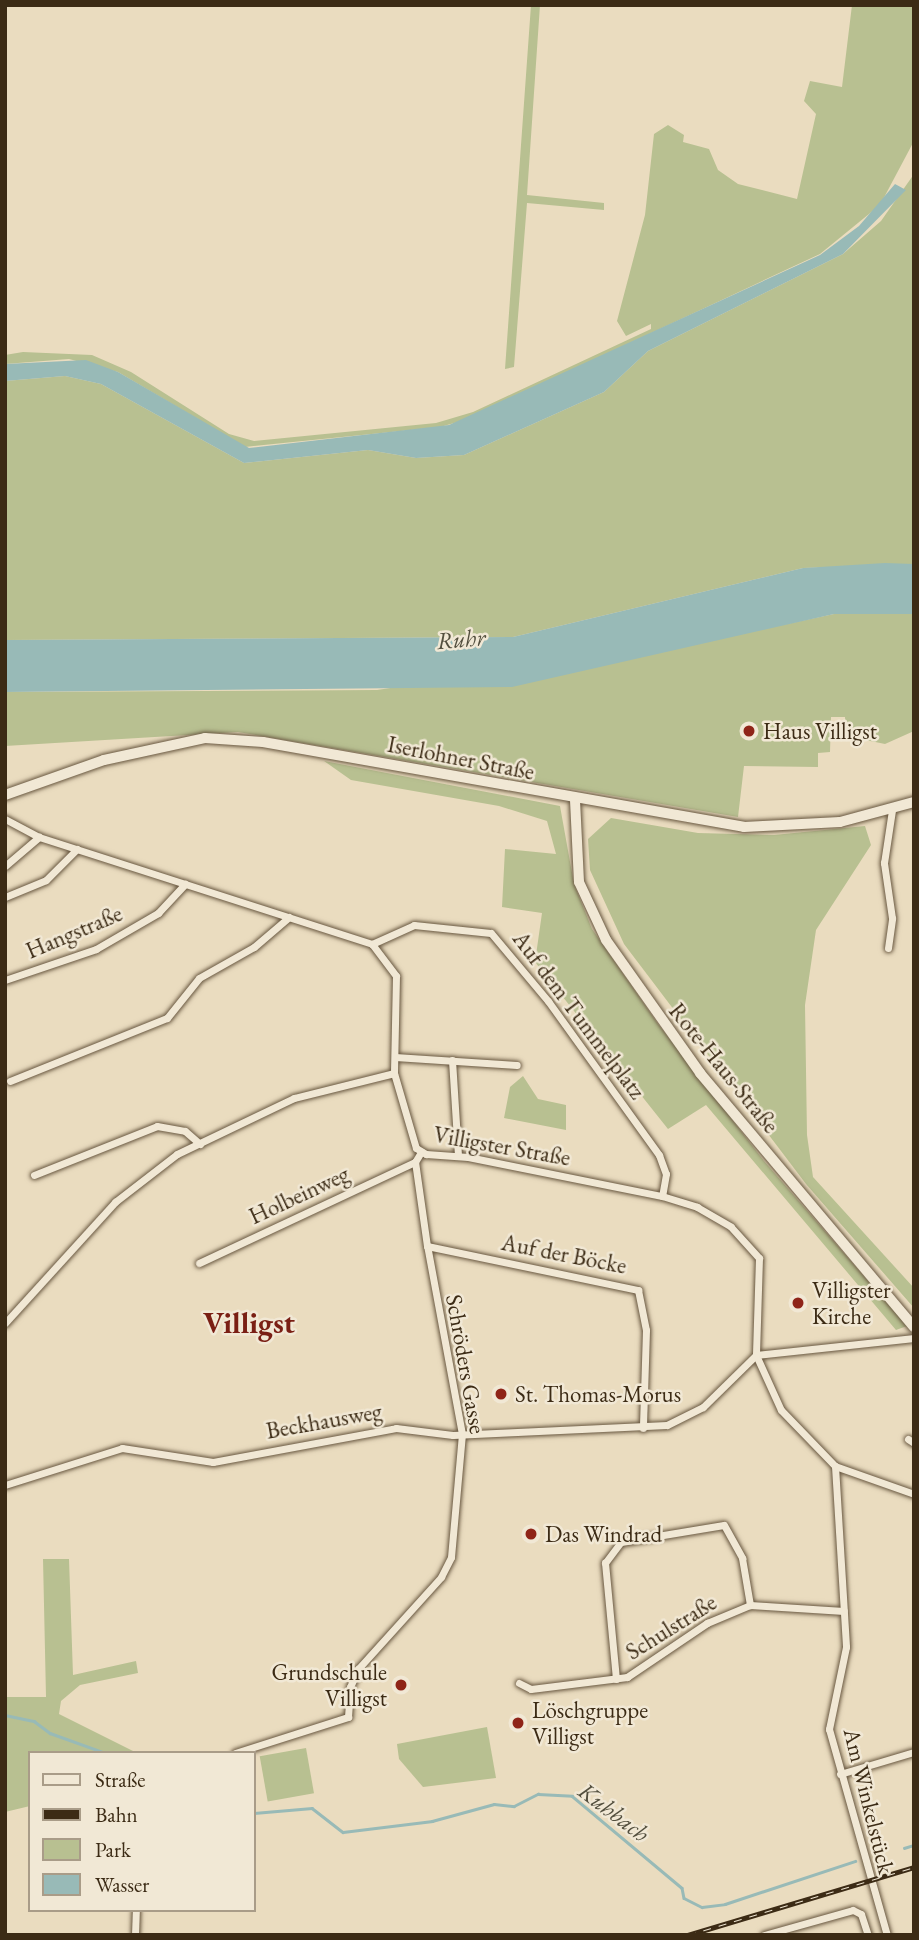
<!DOCTYPE html>
<meta charset="utf-8">
<style>
body{margin:0}
#map{position:relative;width:919px;height:1940px;overflow:hidden;background:#eadcbf;font-family:"EB Garamond",serif}
div>[style]{position:absolute}
.green>*{inset:0;background:#b8c091;transform-origin:0 0}
.water>*{inset:0;background:#98bab7}
.stream>*{height:2.5px;margin:-1.25px;padding:0 1.25px;transform-origin:1.25px;border-radius:1.25px;background:#98bab7}
.roads{filter:drop-shadow(0 0 2px #685740) drop-shadow(0 0 2px #685740)}
.street>*{height:7px;margin:-3.5px;padding:0 3.5px;transform-origin:3.5px;border-radius:3.5px;background:#f1e8d5}
.secondary>*{height:10px;margin:-5px;padding:0 5px;transform-origin:5px;border-radius:5px;background:#f1e8d5}
.rail>*{height:5px;margin-top:-2.5px;transform-origin:0;background:repeating-linear-gradient(90deg,#f1e8d5 0 8px,#3c2b15 0 16px);box-sizing:border-box;border-block:2px solid #3c2b15}
.dots>*{width:19px;height:19px;translate:-50% -50%;box-sizing:border-box;border:4px solid #f1e8d5;border-radius:50%}
span{translate:-50% -50%;white-space:nowrap;text-align:center;line-height:1.15;-webkit-text-stroke:5px #f1e8d5;paint-order:stroke}
.poi-label{font-size:23px;color:#3c2b15}
.left{translate:0 -50%;text-align:left}
.right{translate:-100% -50%;text-align:right}
.street-label{font-size:23px;color:#3c2b15}
.water-label{font-size:24px;color:#534f3e;font-style:italic}
.district-label{font-size:30px;color:#7a1f14;font-weight:700}
.frame{position:absolute;inset:0;border:7px solid #3c2b15;pointer-events:none}
.legend{position:absolute;left:28px;top:1751px;width:228px;height:161px;box-sizing:border-box;background:#f1e8d5;border:2px solid #a99c88;margin:0;padding:9px 12px;list-style:none;font-size:21px;color:#3c2b15}
.legend li{display:flex;align-items:center;gap:14px;height:35px}
.legend b{width:35px;border:2px solid #a99c88}
</style>
<div id="map">
<div class="green">
<i style="clip-path:polygon(531px 5px,540px 5px,527px 195px,604px 203px,604px 210px,527px 203px,514px 367px,505px 369px)"></i>
<i style="clip-path:polygon(852px 5px,914px 5px,914px 141px,880px 205px,820px 254px,465px 420px,440px 427px,245px 447px,118px 372px,69px 359px,5px 364px,5px 355px,23px 352px,92px 355px,131px 372px,229px 434px,254px 441px,436px 423px,473px 412px,651px 329px,651px 324px,626px 336px,617px 321px,645px 215px,654px 134px,668px 125px,684px 135px,683px 142px,709px 149px,718px 170px,738px 184px,797px 199px,816px 114px,804px 101px,810px 81px,842px 87px)"></i>
<i style="clip-path:polygon(914px 174px,914px 564px,803px 568px,513px 637px,5px 640px,5px 381px,65px 376px,101px 384px,244px 463px,368px 450px,416px 458px,464px 455px,604px 392px,648px 351px,843px 254px,881px 221px)"></i>
<i style="clip-path:polygon(834px 614px,914px 614px,914px 731px,885px 744px,846px 736px,845px 717px,831px 717px,830px 752px,818px 753px,818px 767px,744px 766px,738px 817px,238px 732px,5px 746px,5px 692px,377px 690px,721px 638px)"></i>
<i style="clip-path:polygon(324px 761px,560px 806px,574px 884px,592px 929px,658px 1024px,764px 1161px,907px 1326px,896px 1330px,706px 1105px,668px 1129px,535px 962px,542px 913px,502px 907px,505px 849px,556px 854px,547px 821px,499px 806px,351px 780px)"></i>
<i style="clip-path:polygon(611px 818px,698px 833px,774px 835px,865px 826px,871px 845px,816px 930px,805px 1005px,807px 1135px,813px 1177px,914px 1288px,914px 1308px,806px 1184px,624px 944px,590px 870px,588px 839px)"></i>
<i style="clip-path:polygon(523px 1076px,538px 1099px,566px 1105px,566px 1130px,504px 1118px,510px 1087px)"></i>
<i style="clip-path:polygon(43px 1559px,69px 1559px,73px 1675px,136px 1661px,138px 1673px,80px 1685px,61px 1701px,59px 1714px,133px 1751px,150px 1753px,30px 1753px,30px 1806px,5px 1812px,5px 1697px,46px 1697px)"></i>
<i style="clip-path:polygon(487px 1727px,496px 1778px,423px 1787px,399px 1759px,397px 1744px)"></i>
<i style="left:306px;top:1748px;width:46px;height:47px;rotate:80deg"></i>
</div>
<div class="water">
<i style="clip-path:polygon(895px 184px,906px 190px,843px 254px,648px 351px,604px 392px,464px 455px,416px 458px,368px 450px,244px 463px,101px 384px,65px 376px,5px 381px,5px 364px,86px 360px,118px 372px,249px 448px,449px 425px,820px 255px,859px 226px)"></i>
<i style="clip-path:polygon(885px 563px,914px 564px,914px 614px,834px 614px,512px 687px,5px 692px,5px 640px,513px 637px,803px 568px)"></i>
</div>
<div class="stream">
<i style="left:5px;top:1715px;width:30px;rotate:12deg"></i>
<i style="left:34px;top:1721px;width:20px;rotate:37deg"></i>
<i style="left:50px;top:1733px;width:59px;rotate:19.7deg"></i>
<i style="left:254px;top:1813px;width:58px;rotate:-4.9deg"></i>
<i style="left:312px;top:1808px;width:39px;rotate:38deg"></i>
<i style="left:343px;top:1832px;width:90px;rotate:-7deg"></i>
<i style="left:432px;top:1821px;width:64px;rotate:-15.3deg"></i>
<i style="left:494px;top:1804px;width:20px;rotate:6deg"></i>
<i style="left:514px;top:1806px;width:27px;rotate:-27deg"></i>
<i style="left:538px;top:1794px;width:34px;rotate:3deg"></i>
<i style="left:572px;top:1796px;width:143px;rotate:39.9deg"></i>
<i style="left:682px;top:1888px;width:10px;rotate:79deg"></i>
<i style="left:684px;top:1898px;width:20px;rotate:27deg"></i>
<i style="left:702px;top:1907px;width:23px;rotate:-7deg"></i>
<i style="left:725px;top:1904px;width:137px;rotate:-18.3deg"></i>
<i style="left:904px;top:1848px;width:10px;rotate:-17deg"></i>
</div>
<div class="roads">
<div class="street">
<i style="left:5px;top:819px;width:38px;rotate:28deg"></i>
<i style="left:39px;top:837px;width:350px;rotate:17.8deg"></i>
<i style="left:372px;top:944px;width:40px;rotate:53deg"></i>
<i style="left:396px;top:976px;width:97px;rotate:91.2deg"></i>
<i style="left:394px;top:1073px;width:78px;rotate:73.7deg"></i>
<i style="left:416px;top:1148px;width:12px;rotate:31deg"></i>
<i style="left:426px;top:1154px;width:42px;rotate:4.1deg"></i>
<i style="left:468px;top:1157px;width:198px;rotate:11.4deg"></i>
<i style="left:662px;top:1196px;width:37px;rotate:17deg"></i>
<i style="left:697px;top:1207px;width:39px;rotate:30deg"></i>
<i style="left:731px;top:1227px;width:42px;rotate:47.9deg"></i>
<i style="left:759px;top:1258px;width:97px;rotate:91.8deg"></i>
<i style="left:756px;top:1355px;width:60px;rotate:65.6deg"></i>
<i style="left:781px;top:1410px;width:78px;rotate:46deg"></i>
<i style="left:835px;top:1466px;width:84px;rotate:19.5deg"></i>
<i style="left:5px;top:866px;width:45px;rotate:-40.5deg"></i>
<i style="left:5px;top:897px;width:44px;rotate:-22.5deg"></i>
<i style="left:46px;top:880px;width:44px;rotate:-45deg"></i>
<i style="left:372px;top:944px;width:46px;rotate:-24.3deg"></i>
<i style="left:414px;top:925px;width:77px;rotate:5.9deg"></i>
<i style="left:491px;top:933px;width:89px;rotate:50deg"></i>
<i style="left:548px;top:1001px;width:190px;rotate:54.2deg"></i>
<i style="left:659px;top:1155px;width:20px;rotate:70deg"></i>
<i style="left:666px;top:1174px;width:22px;rotate:100deg"></i>
<i style="left:888px;top:948px;width:30px;rotate:-82deg"></i>
<i style="left:892px;top:918px;width:56px;rotate:-98.3deg"></i>
<i style="left:884px;top:863px;width:54px;rotate:-81.4deg"></i>
<i style="left:5px;top:980px;width:96px;rotate:-18.8deg"></i>
<i style="left:96px;top:949px;width:72px;rotate:-30.1deg"></i>
<i style="left:158px;top:913px;width:40px;rotate:-47deg"></i>
<i style="left:395px;top:1057px;width:122px;rotate:3.8deg"></i>
<i style="left:452px;top:1060px;width:96px;rotate:86.4deg"></i>
<i style="left:10px;top:1081px;width:169px;rotate:-21.9deg"></i>
<i style="left:167px;top:1018px;width:51px;rotate:-51.3deg"></i>
<i style="left:199px;top:978px;width:63px;rotate:-29.4deg"></i>
<i style="left:254px;top:947px;width:46px;rotate:-40.6deg"></i>
<i style="left:34px;top:1175px;width:132px;rotate:-21.7deg"></i>
<i style="left:157px;top:1126px;width:28px;rotate:10deg"></i>
<i style="left:185px;top:1131px;width:20px;rotate:41deg"></i>
<i style="left:427px;top:1246px;width:216px;rotate:11.8deg"></i>
<i style="left:638px;top:1290px;width:41px;rotate:78.7deg"></i>
<i style="left:646px;top:1330px;width:98px;rotate:91.8deg"></i>
<i style="left:199px;top:1263px;width:238px;rotate:-25.1deg"></i>
<i style="left:5px;top:1323px;width:164px;rotate:-47.7deg"></i>
<i style="left:115px;top:1202px;width:78px;rotate:-37.7deg"></i>
<i style="left:177px;top:1154px;width:130px;rotate:-25.6deg"></i>
<i style="left:294px;top:1098px;width:103px;rotate:-14deg"></i>
<i style="left:756px;top:1355px;width:159px;rotate:-6.1deg"></i>
<i style="left:908px;top:1439px;width:7px;rotate:34deg"></i>
<i style="left:835px;top:1466px;width:181px;rotate:86.5deg"></i>
<i style="left:846px;top:1647px;width:84px;rotate:101.7deg"></i>
<i style="left:829px;top:1729px;width:214px;rotate:74.3deg"></i>
<i style="left:5px;top:1485px;width:123px;rotate:-17.5deg"></i>
<i style="left:122px;top:1448px;width:92px;rotate:8.7deg"></i>
<i style="left:213px;top:1462px;width:186px;rotate:-10.5deg"></i>
<i style="left:396px;top:1428px;width:57px;rotate:7deg"></i>
<i style="left:453px;top:1435px;width:214px;rotate:-2.7deg"></i>
<i style="left:667px;top:1425px;width:40px;rotate:-26.6deg"></i>
<i style="left:703px;top:1407px;width:74px;rotate:-44.5deg"></i>
<i style="left:616px;top:1679px;width:117px;rotate:-95.4deg"></i>
<i style="left:605px;top:1563px;width:26px;rotate:-53deg"></i>
<i style="left:621px;top:1542px;width:104px;rotate:-9.4deg"></i>
<i style="left:724px;top:1525px;width:38px;rotate:61deg"></i>
<i style="left:742px;top:1558px;width:48px;rotate:80.3deg"></i>
<i style="left:519px;top:1683px;width:13px;rotate:27deg"></i>
<i style="left:531px;top:1689px;width:97px;rotate:-7.1deg"></i>
<i style="left:627px;top:1677px;width:97px;rotate:-34deg"></i>
<i style="left:707px;top:1623px;width:47px;rotate:-22.7deg"></i>
<i style="left:750px;top:1605px;width:94px;rotate:3.7deg"></i>
<i style="left:235px;top:1753px;width:119px;rotate:-17.7deg"></i>
<i style="left:348px;top:1717px;width:30px;rotate:-86deg"></i>
<i style="left:350px;top:1687px;width:20px;rotate:-66deg"></i>
<i style="left:358px;top:1669px;width:124px;rotate:-47.9deg"></i>
<i style="left:441px;top:1577px;width:22px;rotate:-63deg"></i>
<i style="left:451px;top:1557px;width:123px;rotate:-84.9deg"></i>
<i style="left:462px;top:1434px;width:191px;rotate:-100.5deg"></i>
<i style="left:427px;top:1246px;width:85px;rotate:-98.1deg"></i>
<i style="left:415px;top:1162px;width:12px;rotate:-59deg"></i>
<i style="left:840px;top:1774px;width:77px;rotate:-16.6deg"></i>
<i style="left:135px;top:1935px;width:25px;rotate:-88deg"></i>
<i style="left:764px;top:1935px;width:92px;rotate:-15.7deg"></i>
<i style="left:853px;top:1910px;width:9px;rotate:27deg"></i>
<i style="left:861px;top:1914px;width:22px;rotate:72deg"></i>
</div>
<div class="secondary">
<i style="left:5px;top:795px;width:105px;rotate:-19.5deg"></i>
<i style="left:104px;top:760px;width:103px;rotate:-12.3deg"></i>
<i style="left:205px;top:738px;width:58px;rotate:3.9deg"></i>
<i style="left:263px;top:742px;width:488px;rotate:10deg"></i>
<i style="left:744px;top:827px;width:96px;rotate:-3deg"></i>
<i style="left:840px;top:822px;width:77px;rotate:-15.1deg"></i>
<i style="left:575px;top:800px;width:82px;rotate:87.2deg"></i>
<i style="left:579px;top:882px;width:64px;rotate:65deg"></i>
<i style="left:606px;top:940px;width:163px;rotate:54.7deg"></i>
<i style="left:700px;top:1073px;width:332px;rotate:49.9deg"></i>
</div>
</div>
<div class="rail">
<i style="left:688px;top:1935px;width:236px;rotate:-16.7deg"></i>
</div>
<div class="dots">
<i style="left:749px;top:731px;background:#8f2418"></i>
<i style="left:798px;top:1303px;background:#8f2418"></i>
<i style="left:501px;top:1394px;background:#8f2418"></i>
<i style="left:531px;top:1534px;background:#8f2418"></i>
<i style="left:401px;top:1685px;background:#8f2418"></i>
<i style="left:518px;top:1723px;background:#8f2418"></i>
</div>
<div class="poi-label">
<span class="left" style="left:763px;top:731px">Haus Villigst</span>
<span class="left" style="left:812px;top:1303px">Villigster<br>Kirche</span>
<span class="left" style="left:515px;top:1394px">St. Thomas-Morus</span>
<span class="left" style="left:545px;top:1534px">Das Windrad</span>
<span class="right" style="left:387px;top:1685px">Grundschule<br>Villigst</span>
<span class="left" style="left:532px;top:1723px">Löschgruppe<br>Villigst</span>
</div>
<div class="street-label">
<span style="left:461px;top:758px;rotate:11deg">Iserlohner Straße</span>
<span style="left:74px;top:932px;rotate:-23deg">Hangstraße</span>
<span style="left:579px;top:1015px;rotate:53deg">Auf dem Tummelplatz</span>
<span style="left:724px;top:1068px;rotate:51deg">Rote-Haus-Straße</span>
<span style="left:502px;top:1146px;rotate:10deg">Villigster Straße</span>
<span style="left:299px;top:1195px;rotate:-25deg">Holbeinweg</span>
<span style="left:564px;top:1254px;rotate:11deg">Auf der Böcke</span>
<span style="left:466px;top:1364px;rotate:80deg">Schröders Gasse</span>
<span style="left:324px;top:1421px;rotate:-10deg">Beckhausweg</span>
<span style="left:671px;top:1627px;rotate:-32deg">Schulstraße</span>
<span style="left:869px;top:1801px;rotate:76deg">Am Winkelstück</span>
</div>
<div class="water-label">
<span style="left:461px;top:639px;rotate:-5deg">Ruhr</span>
<span style="left:614px;top:1812px;rotate:37deg">Kuhbach</span>
</div>
<div class="district-label">
<span style="left:249px;top:1323px">Villigst</span>
</div>
<div class="frame"></div>
<ul class="legend">
<li><b style="height:9px;background:#f1e8d5"></b>Straße</li>
<li><b style="height:9px;background:#3c2b15"></b>Bahn</li>
<li><b style="height:19px;background:#b8c091"></b>Park</li>
<li><b style="height:19px;background:#98bab7"></b>Wasser</li>
</ul>
</div>
